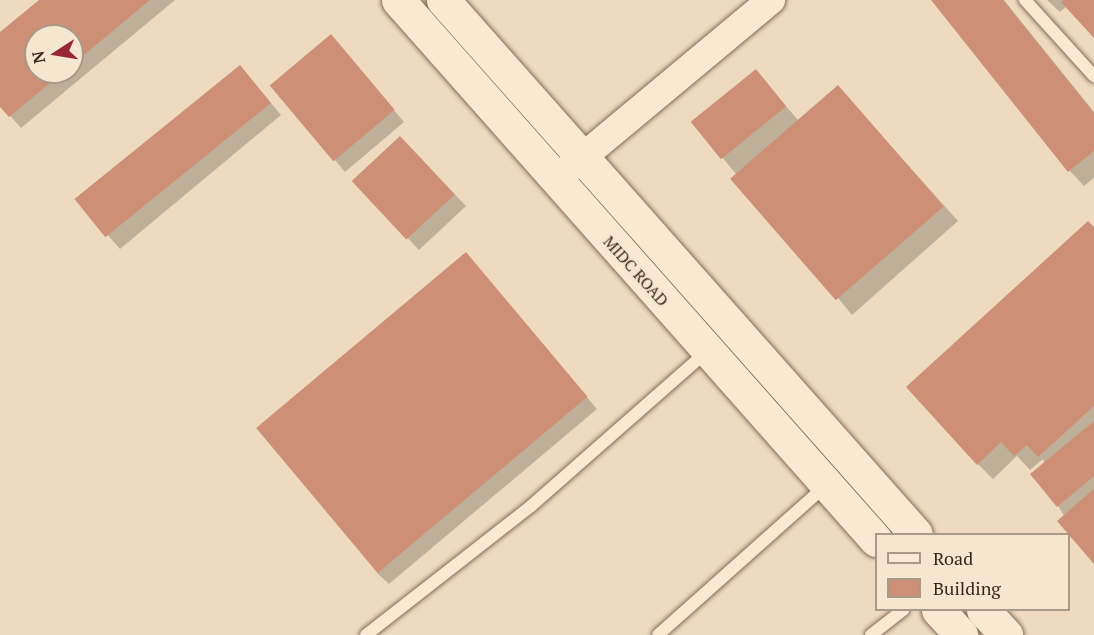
<!DOCTYPE html>
<style>
body{margin:0}
#map{position:relative;width:1094px;height:635px;overflow:hidden;background:#eedbbf;font-family:"PT Serif",serif}
div>[style]{position:absolute}
.shadow>*{inset:0;background:#0003}
.building>*{inset:0;background:#cd8f75;transform-origin:0 0}
.roads{filter:drop-shadow(0 0 2px #876b58) drop-shadow(0 0 2px #876b58)}
.service>*{height:12px;margin:-6px;padding:0 6px;transform-origin:6px;border-radius:6px;background:#f9e9d3}
.tertiary>*{height:28px;margin:-14px;padding:0 14px;transform-origin:14px;border-radius:14px;background:#f9e9d3}
.secondary>*{height:33px;margin:-16.5px;padding:0 16.5px;transform-origin:16.5px;border-radius:16.5px;background:#f9e9d3}
span{translate:-50% -50%;white-space:nowrap;text-align:center;line-height:1.15;-webkit-text-stroke:6px #f5e6cf;paint-order:stroke}
.street-label{font-size:16px;color:#36261c}
.legend{position:absolute;left:875px;top:533px;width:195px;height:78px;box-sizing:border-box;background:#f5e6cf;border:2px solid #a99987;margin:0;padding:8px 10px;list-style:none;font-size:18px;color:#36261c}
.legend li{display:flex;align-items:center;gap:12px;height:30px}
.legend b{width:30px;border:2px solid #a99987}
.north{position:absolute;left:24px;top:24px;width:60px;height:60px;box-sizing:border-box;background:#f5e6cf;border:2px solid #a99987;border-radius:50%;rotate:258deg;font-size:16px;font-weight:700;line-height:24px;text-align:center;color:#36261c}
.north::after{content:'';display:block;margin:auto;width:21px;height:27px;background:#962735;clip-path:polygon(50% 0,100% 100%,50% 72%,0 100%)}
</style>
<div id="map">
<div class="shadow">
<i style="clip-path:polygon(evenodd,41px 0,175px 0,21px 128px,0 104px,0 34px,41px 0,36px 36px,72px 36px,72px 72px,36px 72px,36px 36px)"></i>
<i style="clip-path:polygon(933px 0,1004px 0,1094px 112px,1094px 178px,1084px 186px,1070px 171px)"></i>
<i style="clip-path:polygon(1047px 0,1094px 0,1094px 36px,1067px 6px,1060px 12px)"></i>
<i style="clip-path:polygon(342px 48px,404px 122px,345px 172px,272px 86px)"></i>
<i style="clip-path:polygon(755px 71px,799px 121px,838px 87px,958px 221px,852px 315px,694px 123px)"></i>
<i style="clip-path:polygon(251px 79px,281px 115px,120px 249px,78px 201px)"></i>
<i style="clip-path:polygon(412px 149px,466px 206px,419px 250px,354px 182px)"></i>
<i style="clip-path:polygon(1094px 229px,1094px 562px,1058px 506px,1043px 459px,1030px 470px,1017px 456px,993px 479px,978px 464px)"></i>
<i style="clip-path:polygon(466px 254px,597px 409px,389px 584px,377px 573px)"></i>
</div>
<div class="building">
<i style="clip-path:polygon(39px 0,150px 0,72px 65px,72px 36px,36px 36px,36px 72px,63px 72px,9px 117px,0 107px,0 32px)"></i>
<i style="clip-path:polygon(931px 0,1003px 0,1094px 113px,1094px 151px,1068px 172px)"></i>
<i style="clip-path:polygon(1064px 0,1094px 0,1094px 38px,1061px 2px)"></i>
<i style="left:331px;top:34px;width:99px;height:80px;rotate:50deg"></i>
<i style="left:240px;top:65px;width:49px;height:213px;rotate:51deg"></i>
<i style="left:756px;top:69px;width:48px;height:84px;rotate:51deg"></i>
<i style="left:838px;top:85px;width:161px;height:143px;rotate:49deg"></i>
<i style="left:400px;top:136px;width:80px;height:66px;rotate:47deg"></i>
<i style="clip-path:polygon(1088px 221px,1094px 227px,1094px 406px,1038px 457px,1027px 445px,1014px 456px,1001px 442px,977px 465px,906px 387px)"></i>
<i style="left:466px;top:252px;width:189px;height:274px;rotate:50deg"></i>
<i style="clip-path:polygon(1094px 421px,1094px 476px,1057px 507px,1030px 474px)"></i>
<i style="clip-path:polygon(1094px 489px,1094px 564px,1057px 521px)"></i>
</div>
<div class="roads">
<div class="service">
<i style="left:1025px;top:0;width:103px;rotate:47.8deg"></i>
<i style="left:366px;top:635px;width:209px;rotate:-38deg"></i>
<i style="left:531px;top:506px;width:233px;rotate:-41.3deg"></i>
<i style="left:658px;top:635px;width:224px;rotate:-41.7deg"></i>
<i style="left:871px;top:635px;width:41px;rotate:-38deg"></i>
</div>
<div class="tertiary">
<i style="left:566px;top:171px;width:267px;rotate:-39.8deg"></i>
</div>
<div class="secondary">
<i style="left:398px;top:0;width:721px;rotate:48.49deg"></i>
<i style="left:443px;top:0;width:713px;rotate:48.47deg"></i>
<i style="left:938px;top:610px;width:34px;rotate:47deg"></i>
<i style="left:983px;top:610px;width:34px;rotate:47deg"></i>
</div>
</div>
<div class="street-label">
<span style="left:636px;top:271px;rotate:48deg">MIDC ROAD</span>
</div>
<ul class="legend">
<li><b style="height:8px;background:#f9e9d3"></b>Road</li>
<li><b style="height:16px;background:#cd8f75"></b>Building</li>
</ul>
<div class="north">N</div>
</div>
